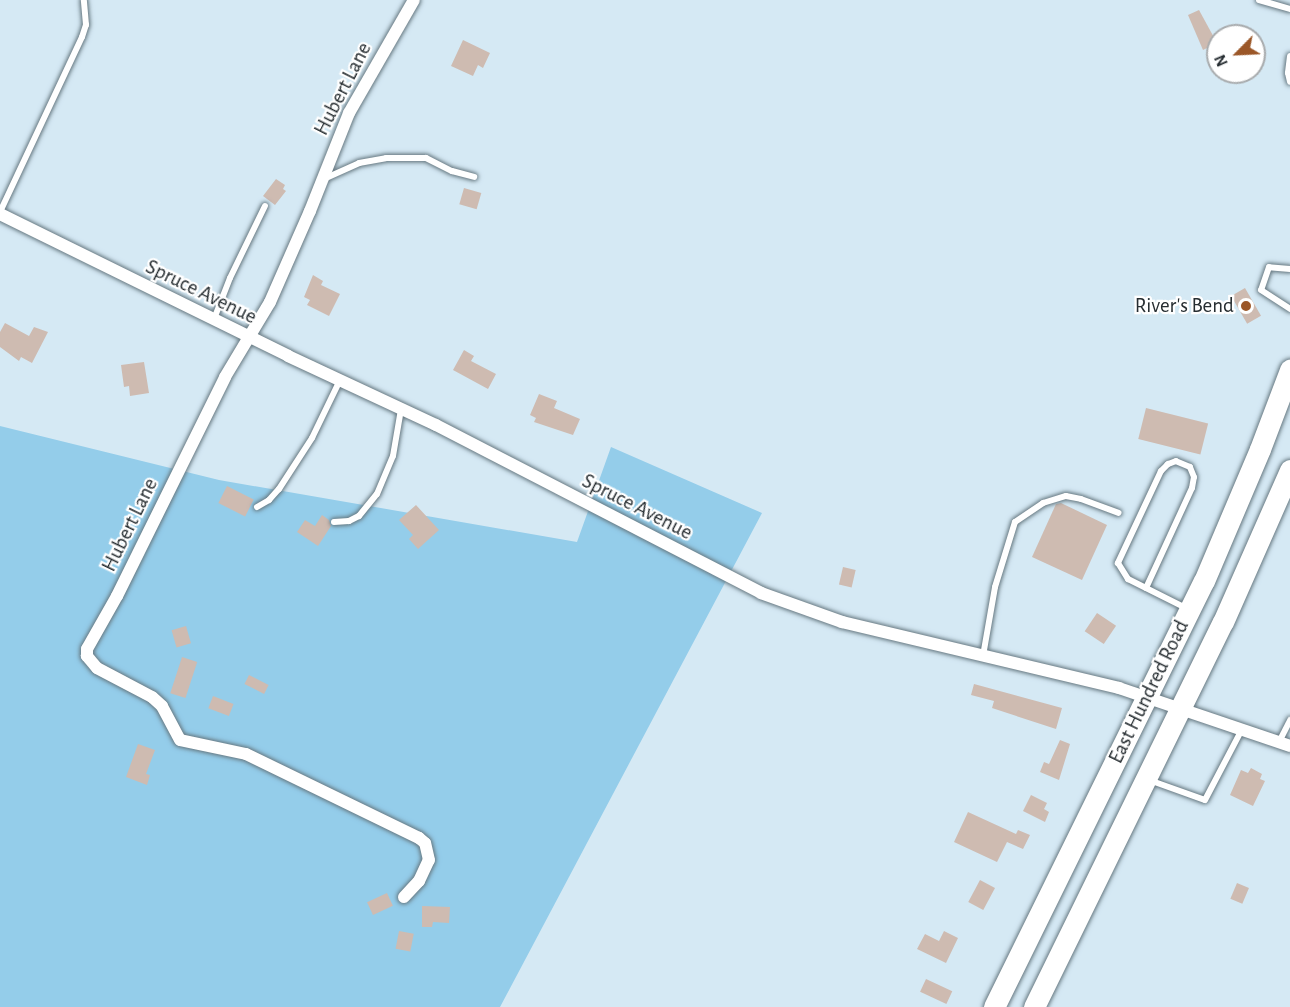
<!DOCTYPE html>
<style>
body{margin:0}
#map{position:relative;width:1290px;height:1007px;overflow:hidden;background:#d5e9f4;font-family:"Alegreya Sans",sans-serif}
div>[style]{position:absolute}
.green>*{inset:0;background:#94cdea}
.building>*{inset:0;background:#cebbb1;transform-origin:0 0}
.roads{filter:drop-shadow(0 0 2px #667881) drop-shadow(0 0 2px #667881)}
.service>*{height:6px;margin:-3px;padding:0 3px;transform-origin:3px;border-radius:3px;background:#fff}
.minor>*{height:12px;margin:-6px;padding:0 6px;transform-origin:6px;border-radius:6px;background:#fff}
.trunk>*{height:21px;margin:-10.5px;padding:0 10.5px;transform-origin:10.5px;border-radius:10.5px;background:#fff}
.dots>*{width:16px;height:16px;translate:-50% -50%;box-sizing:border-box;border:3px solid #fff;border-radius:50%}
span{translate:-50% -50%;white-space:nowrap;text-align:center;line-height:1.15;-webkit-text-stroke:4.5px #fff;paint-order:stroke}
.street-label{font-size:21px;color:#262d31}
.poi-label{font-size:21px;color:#262d31}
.right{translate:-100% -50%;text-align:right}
.north{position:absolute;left:1206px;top:24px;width:60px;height:60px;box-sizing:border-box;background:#fff;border:2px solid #a8abad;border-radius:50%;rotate:246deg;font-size:16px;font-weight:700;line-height:24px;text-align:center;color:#262d31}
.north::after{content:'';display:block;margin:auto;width:21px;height:27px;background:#9b5728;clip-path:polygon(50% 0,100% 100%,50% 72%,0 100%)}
</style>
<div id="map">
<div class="green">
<i style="clip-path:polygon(0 426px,219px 480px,577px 542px,611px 447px,762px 513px,500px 1007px,0 1007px)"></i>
</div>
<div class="building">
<i style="clip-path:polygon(1199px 10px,1217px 43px,1203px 50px,1188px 15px)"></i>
<i style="clip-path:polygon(463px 40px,490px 53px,483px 68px,478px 65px,473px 76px,451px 66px)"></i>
<i style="clip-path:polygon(276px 179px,285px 185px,283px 189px,286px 191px,275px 205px,263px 196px)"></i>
<i style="left:464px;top:188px;width:18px;height:17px;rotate:16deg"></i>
<i style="clip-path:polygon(313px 275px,323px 281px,321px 285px,340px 294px,329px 316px,307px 305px,310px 300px,304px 297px)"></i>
<i style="left:1245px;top:288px;width:32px;height:16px;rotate:60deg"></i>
<i style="clip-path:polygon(5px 323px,29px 336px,34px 327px,48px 332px,32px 363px,21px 357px,19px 361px,0 347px,0 332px)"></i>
<i style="clip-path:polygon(464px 350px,474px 356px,471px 361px,496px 374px,488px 389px,453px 370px)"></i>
<i style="clip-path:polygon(144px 362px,149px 393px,130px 396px,129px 386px,124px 387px,121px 365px)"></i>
<i style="clip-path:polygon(539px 394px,557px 401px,554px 408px,580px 419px,573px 435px,534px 422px,536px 418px,530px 415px)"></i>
<i style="left:1146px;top:408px;width:64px;height:32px;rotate:14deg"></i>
<i style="left:227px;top:486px;width:30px;height:19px;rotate:27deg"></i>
<i style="clip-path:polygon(1061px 503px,1107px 525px,1082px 580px,1032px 557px,1056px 504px)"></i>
<i style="clip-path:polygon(416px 505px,439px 530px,418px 549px,409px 539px,413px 535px,399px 520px)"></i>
<i style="clip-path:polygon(322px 515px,329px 520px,331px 526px,318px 546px,297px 532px,305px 520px,315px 526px)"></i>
<i style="left:843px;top:567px;width:13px;height:18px;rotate:13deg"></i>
<i style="left:1097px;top:613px;width:23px;height:22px;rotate:34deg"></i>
<i style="left:186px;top:626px;width:18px;height:15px;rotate:74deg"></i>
<i style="left:182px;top:657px;width:16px;height:38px;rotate:18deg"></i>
<i style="left:249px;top:675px;width:22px;height:10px;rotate:27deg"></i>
<i style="clip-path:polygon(974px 684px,1062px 708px,1056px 729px,992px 708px,994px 701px,971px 695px)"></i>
<i style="left:213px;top:696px;width:22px;height:13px;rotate:21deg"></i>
<i style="clip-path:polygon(1060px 740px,1070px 744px,1059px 780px,1040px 772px,1044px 762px,1049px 764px)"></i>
<i style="clip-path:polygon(138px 744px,155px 750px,146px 774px,150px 775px,147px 785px,126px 777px)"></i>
<i style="clip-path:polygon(1251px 768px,1262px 774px,1260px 779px,1265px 781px,1253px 806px,1230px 795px,1241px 770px,1248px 773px)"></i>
<i style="clip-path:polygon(1031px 795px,1047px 803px,1044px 809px,1049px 812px,1045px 822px,1023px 811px)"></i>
<i style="clip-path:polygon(968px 812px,1016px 834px,1018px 830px,1030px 835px,1023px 849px,1007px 842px,997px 862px,954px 842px)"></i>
<i style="left:980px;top:880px;width:17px;height:25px;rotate:28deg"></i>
<i style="left:1237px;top:883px;width:13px;height:17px;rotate:23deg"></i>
<i style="left:387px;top:893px;width:14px;height:22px;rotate:65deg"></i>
<i style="clip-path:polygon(422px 906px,450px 907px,449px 923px,433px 922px,432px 927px,422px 927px)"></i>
<i style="left:399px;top:931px;width:15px;height:18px;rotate:11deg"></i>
<i style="clip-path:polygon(944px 931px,958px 938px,946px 963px,917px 949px,925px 934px,939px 941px)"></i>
<i style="left:926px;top:979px;width:29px;height:14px;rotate:25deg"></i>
</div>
<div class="roads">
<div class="service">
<i style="left:1259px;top:0;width:32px;rotate:16deg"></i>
<i style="left:1290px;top:56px;width:17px;rotate:97deg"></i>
<i style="left:1288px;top:73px;width:9px;rotate:77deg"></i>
<i style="left:326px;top:178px;width:36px;rotate:-24deg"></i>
<i style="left:359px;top:163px;width:27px;rotate:-10deg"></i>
<i style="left:386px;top:158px;width:40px"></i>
<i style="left:426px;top:158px;width:29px;rotate:27deg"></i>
<i style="left:452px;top:171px;width:23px;rotate:15deg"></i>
<i style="left:0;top:212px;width:193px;rotate:-64.9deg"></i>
<i style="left:82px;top:37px;width:13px;rotate:-72deg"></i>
<i style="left:86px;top:25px;width:25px;rotate:-95deg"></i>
<i style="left:1290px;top:269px;width:21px;rotate:-175deg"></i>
<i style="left:1269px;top:267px;width:24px;rotate:109deg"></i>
<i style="left:1261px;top:290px;width:35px;rotate:33deg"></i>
<i style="left:214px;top:319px;width:44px;rotate:-68.7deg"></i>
<i style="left:230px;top:278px;width:80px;rotate:-64.1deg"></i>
<i style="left:257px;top:507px;width:14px;rotate:-30deg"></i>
<i style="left:269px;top:500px;width:15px;rotate:-48deg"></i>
<i style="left:279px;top:489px;width:61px;rotate:-57.1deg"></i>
<i style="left:312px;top:438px;width:64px;rotate:-64.2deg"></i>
<i style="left:334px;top:522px;width:15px;rotate:-4deg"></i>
<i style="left:349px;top:521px;width:11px;rotate:-27deg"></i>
<i style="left:359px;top:516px;width:28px;rotate:-51deg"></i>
<i style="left:377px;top:494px;width:41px;rotate:-67.2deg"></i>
<i style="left:393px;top:456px;width:48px;rotate:-80.3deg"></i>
<i style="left:1146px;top:588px;width:110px;rotate:-65.3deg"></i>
<i style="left:1192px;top:488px;width:11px;rotate:-80deg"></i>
<i style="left:1194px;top:477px;width:11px;rotate:-112deg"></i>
<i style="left:1190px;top:467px;width:15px;rotate:-157deg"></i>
<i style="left:1176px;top:461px;width:9px;rotate:159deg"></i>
<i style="left:1168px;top:464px;width:10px;rotate:135deg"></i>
<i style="left:1161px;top:471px;width:102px;rotate:115.1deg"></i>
<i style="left:1118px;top:563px;width:19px;rotate:58deg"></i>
<i style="left:1128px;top:579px;width:65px;rotate:26.6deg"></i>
<i style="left:983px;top:656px;width:70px;rotate:-80.1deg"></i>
<i style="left:995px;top:587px;width:68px;rotate:-72.9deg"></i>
<i style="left:1015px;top:522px;width:34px;rotate:-34deg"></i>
<i style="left:1043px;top:503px;width:24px;rotate:-17deg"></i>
<i style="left:1066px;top:496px;width:15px;rotate:11deg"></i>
<i style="left:1081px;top:499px;width:40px;rotate:20.2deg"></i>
<i style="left:1279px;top:742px;width:25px;rotate:-63deg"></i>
<i style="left:1149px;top:780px;width:59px;rotate:19.7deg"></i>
<i style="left:1205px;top:800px;width:78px;rotate:-62.4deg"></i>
</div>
<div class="minor">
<i style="left:0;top:214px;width:321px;rotate:26.2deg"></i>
<i style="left:288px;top:356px;width:163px;rotate:25deg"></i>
<i style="left:436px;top:425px;width:366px;rotate:27.3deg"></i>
<i style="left:761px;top:593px;width:86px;rotate:19.7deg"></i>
<i style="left:842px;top:622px;width:285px;rotate:13.4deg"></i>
<i style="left:1119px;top:688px;width:181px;rotate:18.7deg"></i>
<i style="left:404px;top:897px;width:22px;rotate:-47deg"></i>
<i style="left:419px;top:881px;width:23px;rotate:-65deg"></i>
<i style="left:429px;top:860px;width:17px;rotate:-103deg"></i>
<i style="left:425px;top:843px;width:8px;rotate:-140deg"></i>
<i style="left:419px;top:838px;width:192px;rotate:-154.1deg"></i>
<i style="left:246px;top:754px;width:67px;rotate:-168deg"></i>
<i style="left:180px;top:740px;width:38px;rotate:-118deg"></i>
<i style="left:162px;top:706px;width:13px;rotate:-138deg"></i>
<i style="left:152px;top:697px;width:62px;rotate:-152.2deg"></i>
<i style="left:97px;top:668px;width:16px;rotate:-130deg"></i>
<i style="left:87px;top:656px;width:7px;rotate:-90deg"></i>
<i style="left:87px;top:649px;width:61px;rotate:-60.5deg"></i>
<i style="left:117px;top:596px;width:244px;rotate:-63.7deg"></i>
<i style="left:225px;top:377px;width:87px;rotate:-59deg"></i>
<i style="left:270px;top:302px;width:99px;rotate:-66.3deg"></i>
<i style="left:310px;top:211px;width:105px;rotate:-68.3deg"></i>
<i style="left:349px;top:113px;width:130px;rotate:-60.1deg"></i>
</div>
<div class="trunk">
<i style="left:994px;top:1007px;width:475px;rotate:-63.8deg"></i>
<i style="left:1204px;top:581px;width:143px;rotate:-67deg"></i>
<i style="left:1260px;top:449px;width:85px;rotate:-69.2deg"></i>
<i style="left:1034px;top:1007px;width:429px;rotate:-63.9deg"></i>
<i style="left:1223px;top:622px;width:166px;rotate:-66.2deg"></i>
</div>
</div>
<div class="dots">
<i style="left:1246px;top:306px;background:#9b5728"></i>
</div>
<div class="street-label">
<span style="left:343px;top:89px;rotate:-63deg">Hubert Lane</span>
<span style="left:201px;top:292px;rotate:26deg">Spruce Avenue</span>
<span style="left:637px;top:507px;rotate:27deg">Spruce Avenue</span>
<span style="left:130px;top:525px;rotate:-64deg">Hubert Lane</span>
<span style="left:1149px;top:692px;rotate:-64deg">East Hundred Road</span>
</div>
<div class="poi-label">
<span class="right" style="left:1234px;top:306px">River's Bend</span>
</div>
<div class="north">N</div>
</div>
